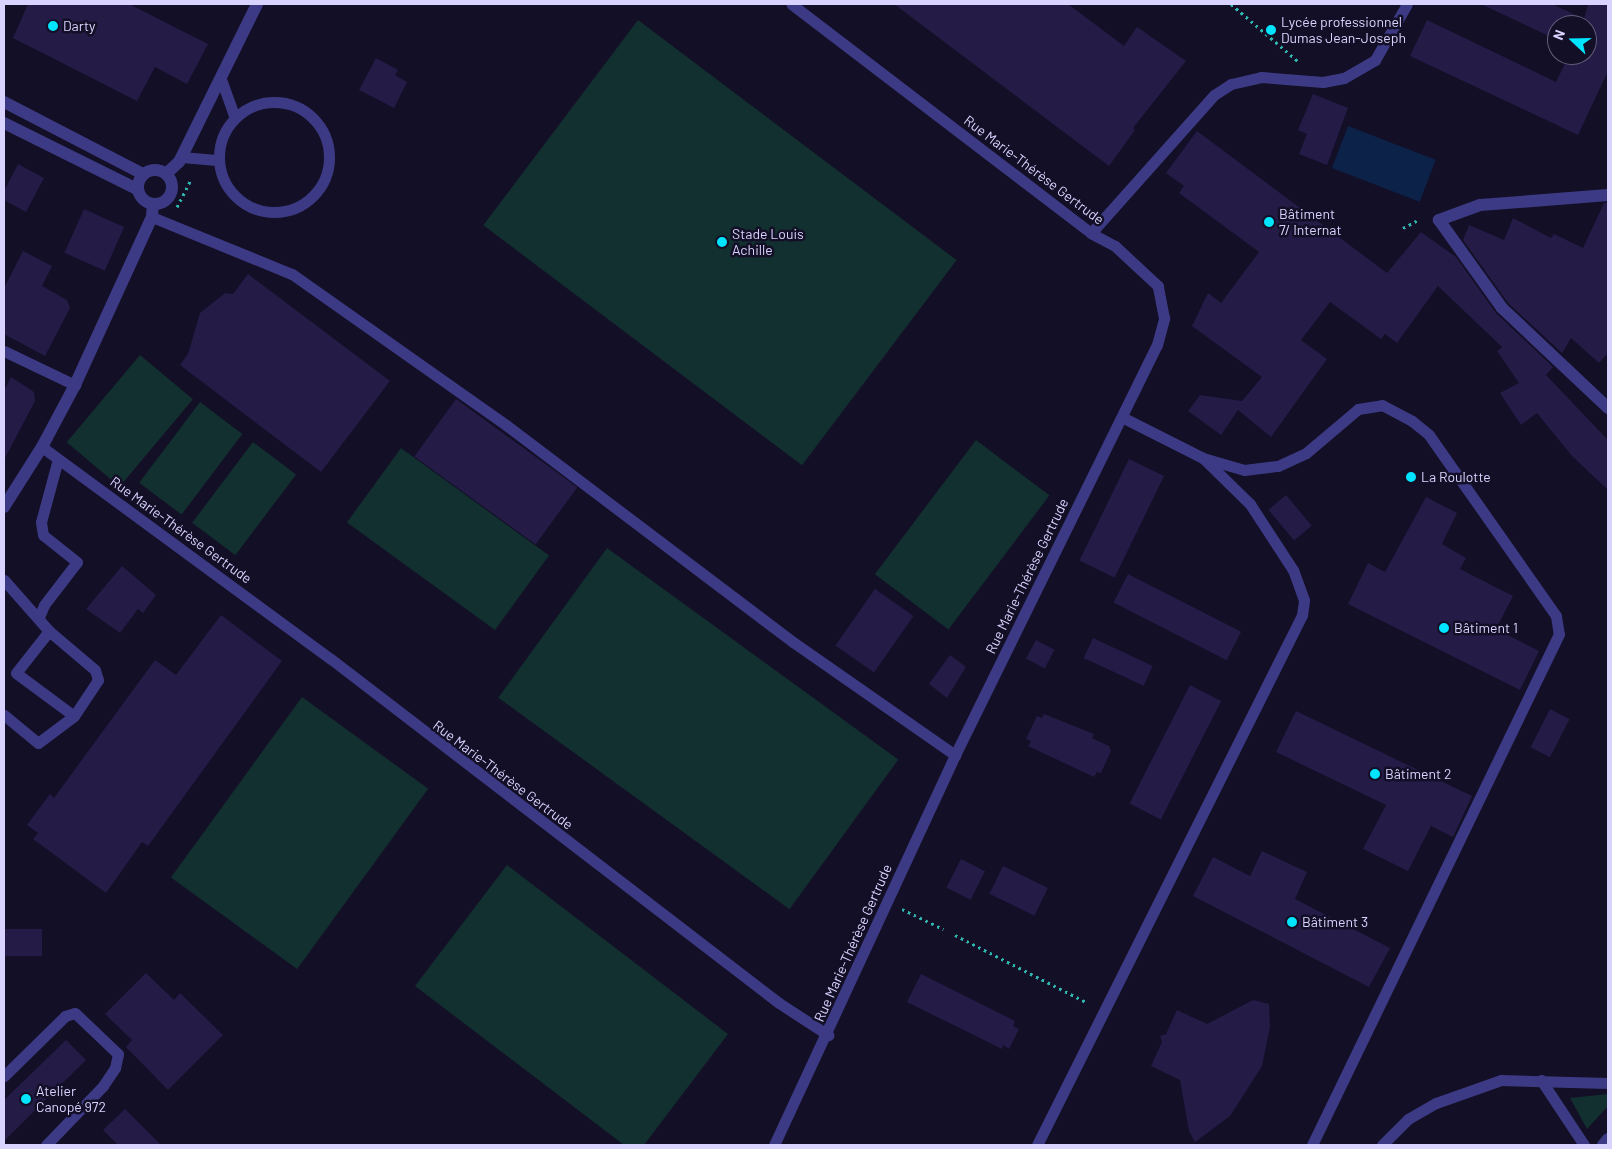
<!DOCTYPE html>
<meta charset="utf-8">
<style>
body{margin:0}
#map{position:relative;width:1612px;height:1149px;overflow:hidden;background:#130f26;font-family:Barlow,sans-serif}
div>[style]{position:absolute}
.green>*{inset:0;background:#12302f;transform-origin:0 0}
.water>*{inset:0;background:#0c2248;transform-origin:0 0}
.building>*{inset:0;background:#241b47;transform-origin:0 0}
.path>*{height:3px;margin-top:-1.5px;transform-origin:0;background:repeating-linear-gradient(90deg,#2fb8b0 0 2.5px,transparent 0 6.5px)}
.lane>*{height:11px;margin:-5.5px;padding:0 5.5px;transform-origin:5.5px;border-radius:5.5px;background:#3d3a85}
.lane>.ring{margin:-5.5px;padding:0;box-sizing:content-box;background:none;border:11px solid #3d3a85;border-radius:50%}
.street>*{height:12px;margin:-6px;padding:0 6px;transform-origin:6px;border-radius:6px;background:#3d3a85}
.street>.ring{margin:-6px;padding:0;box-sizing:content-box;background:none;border:12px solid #3d3a85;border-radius:50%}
.dots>*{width:14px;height:14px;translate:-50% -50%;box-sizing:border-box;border:2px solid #130f26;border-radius:50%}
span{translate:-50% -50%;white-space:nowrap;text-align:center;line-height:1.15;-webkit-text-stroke:5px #130f26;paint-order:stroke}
.poi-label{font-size:14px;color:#d9d4ff}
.left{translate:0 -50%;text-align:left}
.street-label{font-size:14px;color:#d9d4ff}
.frame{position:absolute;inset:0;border:5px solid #d9d4ff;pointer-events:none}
.north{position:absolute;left:1547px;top:15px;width:50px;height:50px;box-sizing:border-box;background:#130f26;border:1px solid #625e7d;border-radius:50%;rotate:291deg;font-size:14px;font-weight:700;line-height:20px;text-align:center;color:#d9d4ff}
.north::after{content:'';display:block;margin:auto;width:18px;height:22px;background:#00e5ff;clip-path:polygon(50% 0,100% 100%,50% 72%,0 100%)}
</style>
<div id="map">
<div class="green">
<i style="left:638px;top:20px;width:399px;height:257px;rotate:37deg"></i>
<i style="left:140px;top:355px;width:69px;height:114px;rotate:40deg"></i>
<i style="left:200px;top:402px;width:53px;height:101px;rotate:37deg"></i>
<i style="left:976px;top:440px;width:92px;height:168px;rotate:37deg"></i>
<i style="left:253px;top:442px;width:54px;height:101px;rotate:37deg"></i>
<i style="left:401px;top:448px;width:183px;height:92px;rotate:36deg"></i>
<i style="left:607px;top:548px;width:360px;height:185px;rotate:36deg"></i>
<i style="left:302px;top:697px;width:156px;height:223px;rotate:36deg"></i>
<i style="clip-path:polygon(507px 865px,728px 1034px,644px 1145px,624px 1145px,415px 986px)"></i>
<i style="clip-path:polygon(1608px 1094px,1608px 1106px,1587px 1129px,1570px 1098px)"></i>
</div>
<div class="water">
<i style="left:1348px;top:126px;width:94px;height:45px;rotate:21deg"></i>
</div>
<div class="building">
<i style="clip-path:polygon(28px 4px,129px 4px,208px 44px,187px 84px,155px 67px,137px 101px,13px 38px)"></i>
<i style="clip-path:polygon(894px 4px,1068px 4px,1124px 46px,1137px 27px,1186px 61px,1133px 128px,1135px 130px,1109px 166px)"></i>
<i style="clip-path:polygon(1481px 4px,1552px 4px,1584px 19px,1588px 4px,1608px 4px,1608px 71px,1578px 135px,1410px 56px,1427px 20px,1556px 82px,1569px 55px,1587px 55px,1587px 25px,1557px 25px,1557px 40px)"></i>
<i style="clip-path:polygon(376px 58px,398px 70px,395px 75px,407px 82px,394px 108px,359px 90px)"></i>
<i style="clip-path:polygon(1313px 94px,1348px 108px,1327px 165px,1299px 154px,1307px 134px,1298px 130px)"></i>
<i style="clip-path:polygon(1197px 131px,1387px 273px,1421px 232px,1456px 257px,1496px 313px,1553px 367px,1546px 375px,1608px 440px,1608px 490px,1572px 456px,1537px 413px,1521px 425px,1500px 393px,1519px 383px,1497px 351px,1502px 347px,1438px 286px,1397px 343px,1385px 334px,1381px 339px,1330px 302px,1301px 340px,1327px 359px,1271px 437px,1238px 410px,1221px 435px,1188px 411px,1200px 395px,1242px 401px,1262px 377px,1192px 326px,1208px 293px,1221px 303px,1259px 252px,1179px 193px,1184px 186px,1166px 173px)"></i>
<i style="clip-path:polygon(18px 164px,44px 178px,26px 212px,4px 200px,4px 191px)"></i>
<i style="clip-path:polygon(1604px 203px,1608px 203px,1608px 353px,1599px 363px,1571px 338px,1562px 353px,1508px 303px,1463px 240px,1469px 225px,1504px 240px,1513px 218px,1551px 238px,1554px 234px,1583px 248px)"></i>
<i style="left:84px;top:209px;width:44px;height:48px;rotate:24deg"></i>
<i style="clip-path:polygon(23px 251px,52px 266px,42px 286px,67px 300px,70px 308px,45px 356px,4px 334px,4px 288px)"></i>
<i style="clip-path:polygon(248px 274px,390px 381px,321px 472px,180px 365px,188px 354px,200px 313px,225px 293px,233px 294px)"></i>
<i style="clip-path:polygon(11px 377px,34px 392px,35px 401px,4px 460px,4px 391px)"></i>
<i style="left:456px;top:399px;width:150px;height:71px;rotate:36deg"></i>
<i style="left:1129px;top:459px;width:39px;height:113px;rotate:26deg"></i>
<i style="left:1286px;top:495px;width:40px;height:23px;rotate:50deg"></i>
<i style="clip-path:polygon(1426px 497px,1457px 513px,1442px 544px,1466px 558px,1460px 569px,1513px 596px,1496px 629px,1539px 651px,1520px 690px,1348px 604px,1368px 563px,1385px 572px)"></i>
<i style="clip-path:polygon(122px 566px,156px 595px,143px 613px,138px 609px,120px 633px,86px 609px)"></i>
<i style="left:1128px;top:574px;width:127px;height:32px;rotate:27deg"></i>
<i style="left:875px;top:589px;width:47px;height:69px;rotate:35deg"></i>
<i style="clip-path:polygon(221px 615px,282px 661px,148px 846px,142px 842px,106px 893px,33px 839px,38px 833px,27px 825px,50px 794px,54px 798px,155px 660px,176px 675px)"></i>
<i style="left:1093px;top:638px;width:66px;height:22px;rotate:25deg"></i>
<i style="left:1036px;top:640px;width:21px;height:21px;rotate:28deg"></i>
<i style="clip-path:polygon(950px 655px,966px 667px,947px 698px,929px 684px)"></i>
<i style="left:1190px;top:685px;width:35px;height:133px;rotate:27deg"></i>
<i style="left:1550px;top:709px;width:22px;height:43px;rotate:27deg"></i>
<i style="clip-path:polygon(1296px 711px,1472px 796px,1453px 837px,1431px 826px,1408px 871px,1363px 849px,1386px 805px,1276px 752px)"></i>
<i style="clip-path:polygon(1044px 714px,1094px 734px,1092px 738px,1109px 746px,1111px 751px,1101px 773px,1097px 772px,1094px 777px,1028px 746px,1031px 741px,1026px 739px,1037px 716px,1042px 718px)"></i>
<i style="clip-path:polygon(1262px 851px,1307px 872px,1295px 899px,1390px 948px,1369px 987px,1193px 896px,1213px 857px,1250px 876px)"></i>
<i style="left:961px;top:859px;width:27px;height:32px;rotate:27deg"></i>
<i style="left:1003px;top:866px;width:50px;height:31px;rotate:26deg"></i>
<i style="left:4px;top:929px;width:38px;height:27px"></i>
<i style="clip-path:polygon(146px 973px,174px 1000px,180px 993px,223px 1035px,168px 1090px,126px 1047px,132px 1040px,105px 1014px)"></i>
<i style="clip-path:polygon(921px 974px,1015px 1021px,1013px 1026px,1019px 1029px,1009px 1049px,1003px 1045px,1002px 1049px,907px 1002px)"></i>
<i style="clip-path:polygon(1253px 1000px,1269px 1004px,1270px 1027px,1262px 1066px,1230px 1116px,1195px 1142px,1189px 1131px,1180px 1080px,1151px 1066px,1162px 1042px,1160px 1036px,1166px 1034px,1177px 1010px,1207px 1024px)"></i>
<i style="clip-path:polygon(66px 1040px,86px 1060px,4px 1141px,4px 1100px)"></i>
<i style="clip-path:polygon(125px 1109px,161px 1145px,118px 1145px,103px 1130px)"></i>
</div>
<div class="path">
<i style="left:1231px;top:4px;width:89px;rotate:40.5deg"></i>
<i style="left:177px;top:207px;width:31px;rotate:-63deg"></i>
<i style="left:1403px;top:228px;width:19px;rotate:-28deg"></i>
<i style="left:902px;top:909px;width:46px;rotate:26deg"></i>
<i style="left:955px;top:935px;width:149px;rotate:27.1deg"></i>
</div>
<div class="lane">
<i style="left:221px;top:79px;width:41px;rotate:70.3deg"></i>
<i class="ring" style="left:219px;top:102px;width:99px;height:99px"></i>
<i style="left:182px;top:157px;width:37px;rotate:5deg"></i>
<i style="left:152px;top:217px;width:151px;rotate:22.2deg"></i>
<i style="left:292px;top:274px;width:262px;rotate:35.2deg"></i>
<i style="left:506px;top:425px;width:360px;rotate:37.1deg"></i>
<i style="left:793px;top:642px;width:198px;rotate:34.9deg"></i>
<i style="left:1091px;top:233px;width:185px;rotate:-48.3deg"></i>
<i style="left:1214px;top:95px;width:20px;rotate:-33deg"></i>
<i style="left:1231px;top:84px;width:31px;rotate:-13deg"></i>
<i style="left:1261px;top:77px;width:62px;rotate:4.6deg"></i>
<i style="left:1323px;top:82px;width:21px;rotate:-11deg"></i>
<i style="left:1344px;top:78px;width:36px;rotate:-30deg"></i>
<i style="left:1375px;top:60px;width:64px;rotate:-60.3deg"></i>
<i style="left:4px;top:351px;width:79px;rotate:25.6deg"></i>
<i style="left:42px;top:447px;width:358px;rotate:36.3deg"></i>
<i style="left:331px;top:659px;width:565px;rotate:37.52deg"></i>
<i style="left:779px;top:1003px;width:59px;rotate:33.1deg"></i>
<i style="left:1203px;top:458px;width:43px;rotate:16.3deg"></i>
<i style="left:1244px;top:470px;width:34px;rotate:-7deg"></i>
<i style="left:1278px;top:466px;width:31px;rotate:-25deg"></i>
<i style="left:1306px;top:453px;width:68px;rotate:-40.2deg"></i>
<i style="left:1358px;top:409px;width:24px;rotate:-9deg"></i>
<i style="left:1382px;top:405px;width:34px;rotate:28deg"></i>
<i style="left:1412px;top:421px;width:22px;rotate:39deg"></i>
<i style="left:1429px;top:435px;width:221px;rotate:54.9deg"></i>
<i style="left:1556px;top:616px;width:18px;rotate:81deg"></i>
<i style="left:1559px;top:634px;width:568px;rotate:115.8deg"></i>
<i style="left:4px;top:580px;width:68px;rotate:48.6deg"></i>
<i style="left:49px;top:631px;width:60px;rotate:40.3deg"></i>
<i style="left:95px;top:670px;width:10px;rotate:73deg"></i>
<i style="left:98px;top:680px;width:43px;rotate:123.7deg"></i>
<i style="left:74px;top:716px;width:45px;rotate:143.1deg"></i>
<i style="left:38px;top:743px;width:44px;rotate:-140.5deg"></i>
<i style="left:39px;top:617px;width:13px;rotate:-67deg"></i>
<i style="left:44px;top:605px;width:54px;rotate:-52.5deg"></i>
<i style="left:77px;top:562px;width:43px;rotate:-141.5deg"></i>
<i style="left:43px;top:535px;width:13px;rotate:-99deg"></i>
<i style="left:41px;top:522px;width:65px;rotate:-74.9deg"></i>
<i style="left:49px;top:631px;width:53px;rotate:128.2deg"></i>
<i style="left:16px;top:673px;width:72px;rotate:36.6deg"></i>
<i style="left:4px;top:1076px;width:86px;rotate:-44.5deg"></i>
<i style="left:65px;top:1016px;width:10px;rotate:-17deg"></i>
<i style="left:75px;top:1013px;width:59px;rotate:43.6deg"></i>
<i style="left:118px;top:1054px;width:14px;rotate:102deg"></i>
<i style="left:115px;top:1068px;width:22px;rotate:124deg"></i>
<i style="left:103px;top:1086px;width:82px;rotate:134deg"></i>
<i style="left:1541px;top:1080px;width:78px;rotate:56.5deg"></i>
<i style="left:774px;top:1145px;width:430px;rotate:-65.1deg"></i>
<i style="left:955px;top:755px;width:457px;rotate:-63.8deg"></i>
<i style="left:1157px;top:345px;width:28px;rotate:-75deg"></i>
<i style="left:1164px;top:318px;width:33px;rotate:-101deg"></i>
<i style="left:1158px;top:286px;width:59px;rotate:-137.1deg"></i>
<i style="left:1115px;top:246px;width:27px;rotate:-152deg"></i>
<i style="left:1091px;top:233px;width:377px;rotate:-142.6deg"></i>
<i style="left:1037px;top:1145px;width:593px;rotate:-63.43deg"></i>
<i style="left:1302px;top:615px;width:15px;rotate:-82deg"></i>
<i style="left:1304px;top:600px;width:32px;rotate:-110deg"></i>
<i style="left:1293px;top:570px;width:79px;rotate:-123.1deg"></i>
<i style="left:1250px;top:504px;width:66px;rotate:-135.6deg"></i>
<i style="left:1203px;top:458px;width:91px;rotate:-153.2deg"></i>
<i style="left:1382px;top:1145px;width:37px;rotate:-45deg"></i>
<i style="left:1408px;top:1119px;width:32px;rotate:-30deg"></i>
<i style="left:1436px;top:1103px;width:69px;rotate:-19.5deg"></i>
<i style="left:1501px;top:1080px;width:107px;rotate:1.6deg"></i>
</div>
<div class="street">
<i style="left:4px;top:102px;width:157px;rotate:27.4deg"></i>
<i style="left:4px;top:123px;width:148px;rotate:26.4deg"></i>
<i class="ring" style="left:138px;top:170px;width:22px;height:22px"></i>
<i style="left:166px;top:174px;width:18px;rotate:-43deg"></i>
<i style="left:179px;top:162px;width:176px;rotate:-63.7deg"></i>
<i style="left:1608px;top:195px;width:128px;rotate:175.5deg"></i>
<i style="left:1480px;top:205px;width:44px;rotate:159.9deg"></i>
<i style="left:1439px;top:220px;width:108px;rotate:54.4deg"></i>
<i style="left:1502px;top:308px;width:146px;rotate:43.3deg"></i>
<i style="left:4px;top:507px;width:71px;rotate:-57.7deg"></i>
<i style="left:42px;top:447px;width:70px;rotate:-62deg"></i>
<i style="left:75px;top:385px;width:185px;rotate:-65.4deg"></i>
<i style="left:152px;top:217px;width:13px;rotate:-86deg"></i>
<i style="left:1603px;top:1145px;width:8px;rotate:-50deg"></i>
</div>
<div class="dots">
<i style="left:53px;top:26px;background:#00e5ff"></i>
<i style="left:1271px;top:30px;background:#00e5ff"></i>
<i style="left:1269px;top:222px;background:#00e5ff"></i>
<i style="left:722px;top:242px;background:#00e5ff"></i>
<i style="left:1411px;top:477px;background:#00e5ff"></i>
<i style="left:1444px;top:628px;background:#00e5ff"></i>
<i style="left:1375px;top:774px;background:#00e5ff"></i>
<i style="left:1292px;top:922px;background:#00e5ff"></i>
<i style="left:26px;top:1099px;background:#00e5ff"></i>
</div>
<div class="poi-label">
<span class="left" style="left:1281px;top:30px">Lycée professionnel<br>Dumas Jean-Joseph</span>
<span class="left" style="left:63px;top:26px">Darty</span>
<span class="left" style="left:1279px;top:222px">Bâtiment<br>7/ Internat</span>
<span class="left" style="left:732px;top:242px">Stade Louis<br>Achille</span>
<span class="left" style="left:1421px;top:477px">La Roulotte</span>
<span class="left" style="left:1454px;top:628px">Bâtiment 1</span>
<span class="left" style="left:1385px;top:774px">Bâtiment 2</span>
<span class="left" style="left:1302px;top:922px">Bâtiment 3</span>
<span class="left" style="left:36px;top:1099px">Atelier<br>Canopé 972</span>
</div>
<div class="street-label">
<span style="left:1034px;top:170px;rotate:37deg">Rue Marie-Thérèse Gertrude</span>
<span style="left:181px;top:530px;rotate:36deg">Rue Marie-Thérèse Gertrude</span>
<span style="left:1027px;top:576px;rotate:-64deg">Rue Marie-Thérèse Gertrude</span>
<span style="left:503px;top:775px;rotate:37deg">Rue Marie-Thérèse Gertrude</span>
<span style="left:853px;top:943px;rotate:-66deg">Rue Marie-Thérèse Gertrude</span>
</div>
<div class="frame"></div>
<div class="north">N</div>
</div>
